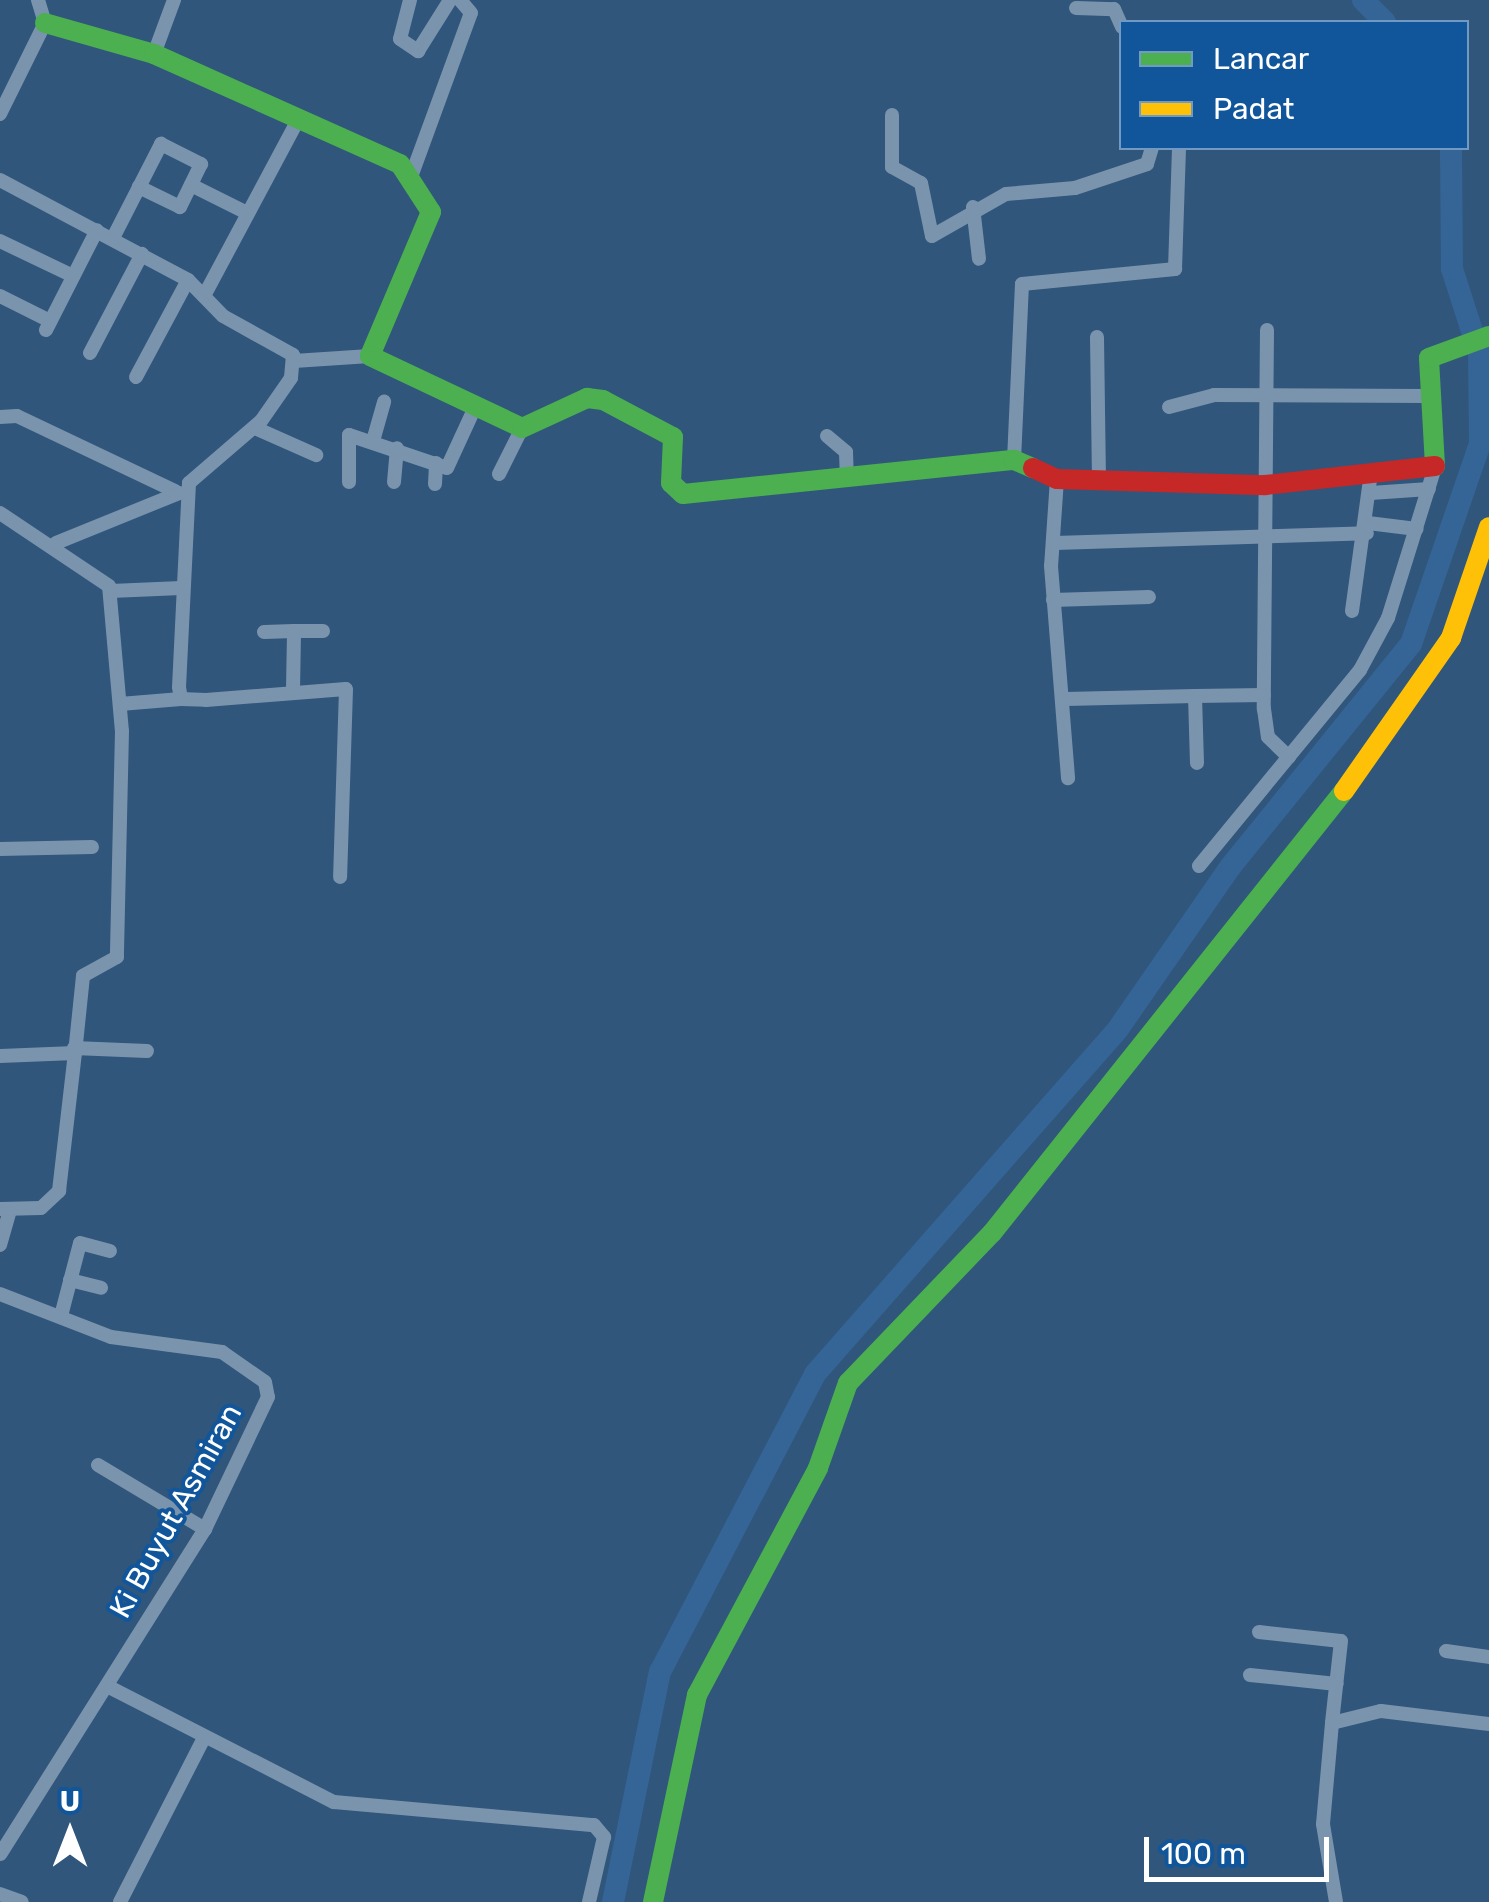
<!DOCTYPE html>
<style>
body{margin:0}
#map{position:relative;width:1489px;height:1902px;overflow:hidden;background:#30567c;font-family:Rubik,sans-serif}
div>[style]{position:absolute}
.river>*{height:22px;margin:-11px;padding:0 11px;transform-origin:11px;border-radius:11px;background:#356596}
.street>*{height:14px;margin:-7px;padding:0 7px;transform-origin:7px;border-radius:7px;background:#7b94ad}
.fast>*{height:20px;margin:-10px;padding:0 10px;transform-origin:10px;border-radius:10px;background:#4caf50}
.slow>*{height:20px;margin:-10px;padding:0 10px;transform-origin:10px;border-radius:10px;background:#ffc107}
.jam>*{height:20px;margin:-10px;padding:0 10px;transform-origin:10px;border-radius:10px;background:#c62828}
span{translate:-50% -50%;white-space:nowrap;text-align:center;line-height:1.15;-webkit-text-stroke:8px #11569b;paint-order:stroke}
.street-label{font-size:30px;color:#fff}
.legend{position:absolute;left:1119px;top:20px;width:350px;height:130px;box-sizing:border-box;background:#11569b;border:2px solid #709ac3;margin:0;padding:12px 18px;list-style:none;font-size:30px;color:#fff}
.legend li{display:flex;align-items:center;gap:20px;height:50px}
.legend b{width:50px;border:2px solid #709ac3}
.north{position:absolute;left:20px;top:1782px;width:100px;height:100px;-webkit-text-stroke:8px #11569b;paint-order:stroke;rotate:0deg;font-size:28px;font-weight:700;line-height:40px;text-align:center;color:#fff}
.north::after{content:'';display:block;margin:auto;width:35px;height:45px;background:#fff;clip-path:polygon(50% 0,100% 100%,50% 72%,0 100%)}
.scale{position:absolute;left:1144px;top:1837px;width:185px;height:45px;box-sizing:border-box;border:5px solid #fff;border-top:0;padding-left:12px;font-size:30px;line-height:35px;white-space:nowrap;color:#fff;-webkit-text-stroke:8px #11569b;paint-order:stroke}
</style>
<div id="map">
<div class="river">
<i style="left:1363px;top:0;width:31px;rotate:45deg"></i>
<i style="left:613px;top:1902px;width:235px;rotate:-78.5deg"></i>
<i style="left:660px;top:1672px;width:336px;rotate:-62.5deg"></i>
<i style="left:815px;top:1374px;width:459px;rotate:-48.7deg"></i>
<i style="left:1118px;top:1029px;width:198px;rotate:-55.3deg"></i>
<i style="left:1231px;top:866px;width:286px;rotate:-51deg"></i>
<i style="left:1411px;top:644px;width:212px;rotate:-71deg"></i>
<i style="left:1480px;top:444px;width:91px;rotate:-90.6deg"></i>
<i style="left:1479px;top:353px;width:88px;rotate:-107.8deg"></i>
<i style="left:1452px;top:269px;width:121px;rotate:-90.5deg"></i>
</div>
<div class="street">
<i style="left:410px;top:0;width:40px;rotate:104.4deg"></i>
<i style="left:400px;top:39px;width:22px;rotate:34deg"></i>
<i style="left:418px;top:51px;width:60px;rotate:-57.9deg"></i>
<i style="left:1076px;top:8px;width:38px;rotate:2deg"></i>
<i style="left:1114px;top:9px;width:20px;rotate:66deg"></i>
<i style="left:154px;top:54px;width:58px;rotate:-69.7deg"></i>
<i style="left:0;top:114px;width:102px;rotate:-63.7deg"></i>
<i style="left:45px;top:23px;width:24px;rotate:-107deg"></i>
<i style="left:892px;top:115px;width:52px;rotate:90deg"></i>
<i style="left:892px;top:167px;width:33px;rotate:29deg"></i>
<i style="left:921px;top:183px;width:54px;rotate:78.3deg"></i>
<i style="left:932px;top:236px;width:85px;rotate:-29.6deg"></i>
<i style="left:1006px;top:194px;width:69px;rotate:-5deg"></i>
<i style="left:1075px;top:188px;width:76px;rotate:-18.4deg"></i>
<i style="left:1147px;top:164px;width:17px;rotate:-73deg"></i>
<i style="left:412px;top:174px;width:171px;rotate:-69.9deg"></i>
<i style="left:471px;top:13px;width:17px;rotate:-130deg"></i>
<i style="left:0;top:180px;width:213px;rotate:28deg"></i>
<i style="left:188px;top:280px;width:50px;rotate:45.8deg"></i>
<i style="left:223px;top:316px;width:80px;rotate:29.1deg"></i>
<i style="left:293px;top:355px;width:23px;rotate:95deg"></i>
<i style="left:291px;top:378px;width:52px;rotate:124.9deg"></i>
<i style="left:261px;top:421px;width:95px;rotate:139.3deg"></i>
<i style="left:189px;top:483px;width:204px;rotate:92.8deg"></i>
<i style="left:179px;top:687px;width:12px;rotate:81deg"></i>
<i style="left:181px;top:699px;width:25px;rotate:2deg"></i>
<i style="left:206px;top:700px;width:140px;rotate:-4.5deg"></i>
<i style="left:346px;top:689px;width:188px;rotate:91.8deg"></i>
<i style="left:191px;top:185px;width:60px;rotate:26.6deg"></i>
<i style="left:973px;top:207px;width:52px;rotate:83.4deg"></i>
<i style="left:113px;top:238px;width:106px;rotate:-62.9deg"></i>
<i style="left:161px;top:144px;width:45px;rotate:26.6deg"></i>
<i style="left:201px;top:164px;width:48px;rotate:116deg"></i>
<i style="left:180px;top:207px;width:46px;rotate:-154deg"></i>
<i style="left:0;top:241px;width:81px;rotate:25.6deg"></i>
<i style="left:0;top:296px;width:56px;rotate:26.6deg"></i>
<i style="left:204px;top:296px;width:202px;rotate:-61.9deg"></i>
<i style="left:46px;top:330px;width:112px;rotate:-63deg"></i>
<i style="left:1267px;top:330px;width:379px;rotate:90.5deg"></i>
<i style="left:1264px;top:709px;width:28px;rotate:82deg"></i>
<i style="left:1268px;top:737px;width:29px;rotate:44deg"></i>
<i style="left:1097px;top:337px;width:144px;rotate:89.2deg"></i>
<i style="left:90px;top:353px;width:112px;rotate:-62.3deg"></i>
<i style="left:294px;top:361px;width:76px;rotate:-3.8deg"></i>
<i style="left:136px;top:377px;width:110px;rotate:-61.8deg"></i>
<i style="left:1169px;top:407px;width:47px;rotate:-14.9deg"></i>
<i style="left:1214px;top:395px;width:213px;rotate:0.3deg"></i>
<i style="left:0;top:417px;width:17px;rotate:-3deg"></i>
<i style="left:17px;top:416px;width:175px;rotate:25.4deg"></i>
<i style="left:255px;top:428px;width:67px;rotate:23.9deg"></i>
<i style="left:827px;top:436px;width:25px;rotate:40deg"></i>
<i style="left:846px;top:452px;width:27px;rotate:88deg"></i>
<i style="left:373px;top:441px;width:41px;rotate:-74.2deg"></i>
<i style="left:1014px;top:460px;width:176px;rotate:-87.4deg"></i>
<i style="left:1022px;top:284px;width:154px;rotate:-5.6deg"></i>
<i style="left:1175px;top:269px;width:121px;rotate:-88.1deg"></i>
<i style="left:499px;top:474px;width:51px;rotate:-63.4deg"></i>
<i style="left:1057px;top:479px;width:87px;rotate:93.9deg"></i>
<i style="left:1051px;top:566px;width:213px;rotate:85.4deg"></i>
<i style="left:349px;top:482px;width:47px;rotate:-90deg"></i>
<i style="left:349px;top:435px;width:103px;rotate:18.6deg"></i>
<i style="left:447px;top:468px;width:69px;rotate:-65.3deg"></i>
<i style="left:394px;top:482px;width:34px;rotate:-85deg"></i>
<i style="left:435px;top:484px;width:21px;rotate:-87deg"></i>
<i style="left:1371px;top:493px;width:58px;rotate:-3.9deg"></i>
<i style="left:0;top:513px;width:131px;rotate:33.8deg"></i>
<i style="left:109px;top:586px;width:146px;rotate:84.9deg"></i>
<i style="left:122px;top:731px;width:226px;rotate:91.3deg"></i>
<i style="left:117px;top:957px;width:39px;rotate:151deg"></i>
<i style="left:83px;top:976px;width:77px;rotate:95.9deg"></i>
<i style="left:75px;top:1053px;width:75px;rotate:177.7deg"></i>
<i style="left:1368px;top:523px;width:49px;rotate:7deg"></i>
<i style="left:56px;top:543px;width:133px;rotate:-22.1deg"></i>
<i style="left:1055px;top:543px;width:312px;rotate:-1.8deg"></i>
<i style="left:111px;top:591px;width:70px;rotate:-2.5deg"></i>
<i style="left:1053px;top:600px;width:96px;rotate:-1.8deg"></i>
<i style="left:1352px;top:611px;width:140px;rotate:-82.2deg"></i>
<i style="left:264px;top:632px;width:30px;rotate:-2deg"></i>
<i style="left:293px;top:690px;width:59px;rotate:-89deg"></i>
<i style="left:294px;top:631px;width:29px"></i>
<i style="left:1195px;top:696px;width:69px;rotate:-0.8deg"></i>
<i style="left:1065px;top:699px;width:130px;rotate:-1.3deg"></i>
<i style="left:1195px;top:696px;width:67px;rotate:88.3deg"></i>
<i style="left:120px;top:704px;width:61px;rotate:-4.7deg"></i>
<i style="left:0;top:849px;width:92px;rotate:-1.2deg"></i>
<i style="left:1199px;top:866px;width:254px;rotate:-50.6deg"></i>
<i style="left:1360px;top:670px;width:59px;rotate:-61.7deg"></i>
<i style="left:1388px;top:618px;width:158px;rotate:-72.7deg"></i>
<i style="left:74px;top:1048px;width:73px;rotate:2.4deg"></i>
<i style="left:0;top:1209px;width:41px;rotate:-1.4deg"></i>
<i style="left:41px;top:1208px;width:25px;rotate:-43deg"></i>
<i style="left:59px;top:1191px;width:139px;rotate:-83.4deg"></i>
<i style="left:0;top:1245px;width:35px;rotate:-74deg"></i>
<i style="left:70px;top:1280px;width:32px;rotate:14deg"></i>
<i style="left:0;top:1294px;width:119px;rotate:21.2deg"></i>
<i style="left:111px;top:1337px;width:112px;rotate:7.7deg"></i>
<i style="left:222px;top:1352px;width:52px;rotate:34.9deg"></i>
<i style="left:265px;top:1382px;width:15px;rotate:79deg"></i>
<i style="left:268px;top:1397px;width:146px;rotate:115.5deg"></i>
<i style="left:205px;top:1529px;width:384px;rotate:122.2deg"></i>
<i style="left:61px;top:1316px;width:75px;rotate:-75.4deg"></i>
<i style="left:80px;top:1243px;width:31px;rotate:15deg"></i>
<i style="left:98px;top:1465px;width:125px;rotate:30.9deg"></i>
<i style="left:1259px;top:1632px;width:82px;rotate:6.3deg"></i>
<i style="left:1341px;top:1641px;width:82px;rotate:96.3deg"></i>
<i style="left:1446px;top:1651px;width:43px;rotate:7.9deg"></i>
<i style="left:1250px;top:1675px;width:87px;rotate:5.9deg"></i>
<i style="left:107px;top:1686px;width:255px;rotate:27.1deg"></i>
<i style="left:334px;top:1802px;width:261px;rotate:5.1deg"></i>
<i style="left:594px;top:1825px;width:16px;rotate:50deg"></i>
<i style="left:604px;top:1837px;width:67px;rotate:103deg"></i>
<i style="left:0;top:1894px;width:23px;rotate:20deg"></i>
<i style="left:120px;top:1902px;width:182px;rotate:-62.9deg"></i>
<i style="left:1336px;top:1902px;width:79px;rotate:-99.5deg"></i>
<i style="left:1323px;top:1824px;width:101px;rotate:-84.9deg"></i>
<i style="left:1332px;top:1723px;width:50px;rotate:-13.8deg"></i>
<i style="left:1381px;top:1711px;width:109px;rotate:6.9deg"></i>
</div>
<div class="fast">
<i style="left:45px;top:23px;width:113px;rotate:15.9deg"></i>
<i style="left:154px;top:54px;width:269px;rotate:24.1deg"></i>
<i style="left:400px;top:164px;width:57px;rotate:57.1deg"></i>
<i style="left:431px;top:212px;width:156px;rotate:113deg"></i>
<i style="left:370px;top:356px;width:168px;rotate:25.3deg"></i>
<i style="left:522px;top:428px;width:72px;rotate:-24.8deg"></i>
<i style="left:587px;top:398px;width:16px;rotate:7deg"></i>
<i style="left:603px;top:400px;width:79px;rotate:27.9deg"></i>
<i style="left:673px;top:437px;width:46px;rotate:92.5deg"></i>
<i style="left:671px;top:483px;width:16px;rotate:43deg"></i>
<i style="left:683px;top:494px;width:333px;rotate:-5.9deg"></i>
<i style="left:1014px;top:460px;width:21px;rotate:23deg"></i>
<i style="left:1435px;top:466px;width:108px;rotate:-93.2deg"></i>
<i style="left:1429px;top:358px;width:64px;rotate:-20.1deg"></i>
<i style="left:653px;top:1902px;width:212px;rotate:-78deg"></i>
<i style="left:697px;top:1695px;width:257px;rotate:-61.9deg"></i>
<i style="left:818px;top:1468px;width:90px;rotate:-70.6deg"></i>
<i style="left:848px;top:1383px;width:208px;rotate:-46.2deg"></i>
<i style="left:992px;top:1233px;width:565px;rotate:-51.47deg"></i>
</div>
<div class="slow">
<i style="left:1344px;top:791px;width:187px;rotate:-55deg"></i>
<i style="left:1451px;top:638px;width:117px;rotate:-71.1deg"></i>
</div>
<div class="jam">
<i style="left:1033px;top:468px;width:26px;rotate:25deg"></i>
<i style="left:1057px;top:479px;width:208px;rotate:1.7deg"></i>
<i style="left:1265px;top:485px;width:171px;rotate:-6.4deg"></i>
</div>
<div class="street-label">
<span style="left:176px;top:1511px;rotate:-61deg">Ki Buyut Asmiran</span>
</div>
<ul class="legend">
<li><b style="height:12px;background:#4caf50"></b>Lancar</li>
<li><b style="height:12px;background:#ffc107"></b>Padat</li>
</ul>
<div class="north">U</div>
<div class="scale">100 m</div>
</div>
